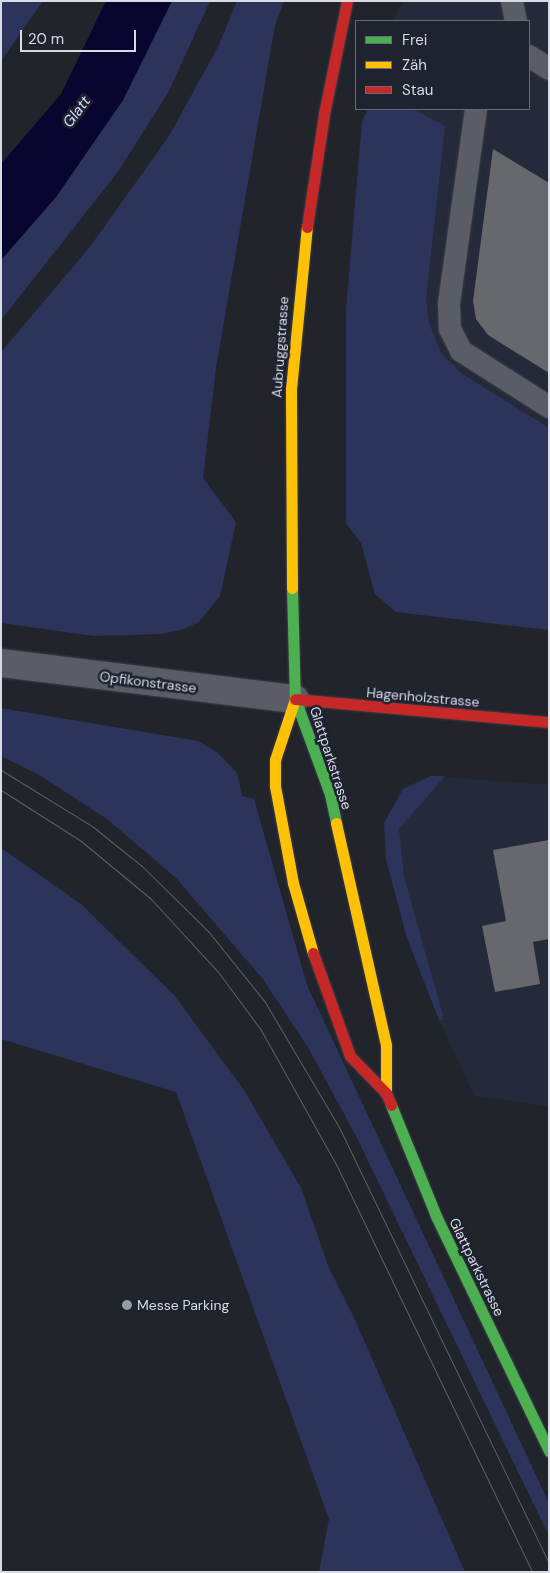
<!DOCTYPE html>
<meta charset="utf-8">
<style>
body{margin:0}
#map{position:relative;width:550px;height:1573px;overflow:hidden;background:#22242c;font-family:"DM Sans",sans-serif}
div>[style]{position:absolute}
.built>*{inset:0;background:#252a3b}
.green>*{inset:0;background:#2c345b}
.water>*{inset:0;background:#08062e}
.building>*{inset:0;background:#66686e}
.roads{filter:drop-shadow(0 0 1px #3c3e45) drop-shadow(0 0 1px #3c3e45)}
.lane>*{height:22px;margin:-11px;padding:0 11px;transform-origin:11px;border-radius:11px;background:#5a5d65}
.street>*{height:28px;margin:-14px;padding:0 14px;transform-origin:14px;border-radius:14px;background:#5a5d65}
.fast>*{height:11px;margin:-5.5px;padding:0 5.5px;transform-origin:5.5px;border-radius:5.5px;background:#4caf50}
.slow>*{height:11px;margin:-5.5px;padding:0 5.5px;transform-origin:5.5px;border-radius:5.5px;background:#ffc107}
.jam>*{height:11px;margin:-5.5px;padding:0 5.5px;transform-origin:5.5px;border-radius:5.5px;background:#c62828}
.tram>*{height:1px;margin:-0.5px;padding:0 0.5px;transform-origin:0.5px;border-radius:0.5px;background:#5e6066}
.dots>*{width:14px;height:14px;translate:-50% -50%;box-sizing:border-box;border:2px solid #1f222f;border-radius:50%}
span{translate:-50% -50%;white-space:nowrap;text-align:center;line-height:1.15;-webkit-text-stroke:5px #1f222f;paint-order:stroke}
.street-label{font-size:14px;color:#d9dbe4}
.poi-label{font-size:14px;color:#d9dbe4}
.left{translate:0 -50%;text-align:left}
.water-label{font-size:15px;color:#d5defe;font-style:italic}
.frame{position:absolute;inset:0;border:2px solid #d9dbe4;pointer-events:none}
.legend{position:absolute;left:355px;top:20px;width:175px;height:90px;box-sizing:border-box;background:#1f222f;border:1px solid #696c77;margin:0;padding:6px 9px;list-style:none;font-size:15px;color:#d9dbe4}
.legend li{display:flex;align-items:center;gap:10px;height:25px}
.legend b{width:25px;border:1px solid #696c77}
.scale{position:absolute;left:20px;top:30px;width:116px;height:22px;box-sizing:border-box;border:2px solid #d9dbe4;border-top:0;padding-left:6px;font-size:15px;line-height:18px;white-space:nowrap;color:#d9dbe4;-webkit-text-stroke:4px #1f222f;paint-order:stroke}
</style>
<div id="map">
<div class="built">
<i style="clip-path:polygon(405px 1px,549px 1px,549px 610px,386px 241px,404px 109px,529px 109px,529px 21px,394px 21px,398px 9px)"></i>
<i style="clip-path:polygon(431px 776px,549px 785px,549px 1106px,474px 1096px,439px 1020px,407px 938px,386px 859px,384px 823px,403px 789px)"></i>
</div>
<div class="green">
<i style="clip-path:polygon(1px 1px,43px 1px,1px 61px)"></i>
<i style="clip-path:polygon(172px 1px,210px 1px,168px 93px,117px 173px,1px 320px,1px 260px,56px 197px,123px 100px)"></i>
<i style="clip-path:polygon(237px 1px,284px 1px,275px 25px,216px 368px,203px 478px,236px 522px,220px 596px,199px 622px,184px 629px,161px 634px,94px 636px,1px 623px,1px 352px,89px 248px,169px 136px,219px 45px)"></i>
<i style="clip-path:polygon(368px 109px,413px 109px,445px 126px,426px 299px,429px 323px,441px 353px,461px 373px,549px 428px,549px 630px,396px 612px,375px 594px,361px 543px,346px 523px,346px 310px,362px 121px)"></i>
<i style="clip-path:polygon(1px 708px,198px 741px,218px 753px,237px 773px,242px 796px,254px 799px,307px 985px,549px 1503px,549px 1536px,357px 1138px,309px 1049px,262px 978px,176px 878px,107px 819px,41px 776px,1px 756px)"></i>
<i style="clip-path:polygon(431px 776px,445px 776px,399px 829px,404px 877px,444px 1019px,439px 1020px,407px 938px,386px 859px,384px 823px,403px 789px)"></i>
<i style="clip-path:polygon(1px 848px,81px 904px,174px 995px,244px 1090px,301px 1188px,329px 1268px,356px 1322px,465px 1572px,319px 1572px,329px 1519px,176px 1092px,1px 1039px)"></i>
</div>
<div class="water">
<i style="clip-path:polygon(106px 1px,172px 1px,123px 100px,56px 197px,1px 260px,1px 164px,61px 94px)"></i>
</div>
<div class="building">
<i style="clip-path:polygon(493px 149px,549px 183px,549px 373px,488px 335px,476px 319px,473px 301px)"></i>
<i style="clip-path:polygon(549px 840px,549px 939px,533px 942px,540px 984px,495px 992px,482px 926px,506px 921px,493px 850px)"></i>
</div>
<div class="roads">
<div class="lane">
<i style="left:512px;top:1px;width:20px;rotate:79deg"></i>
<i style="left:529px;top:56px;width:24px;rotate:33deg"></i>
<i style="left:476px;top:109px;width:197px;rotate:97.9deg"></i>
<i style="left:449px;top:304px;width:25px;rotate:88deg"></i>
<i style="left:450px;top:329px;width:25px;rotate:63deg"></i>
<i style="left:461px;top:351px;width:104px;rotate:32.5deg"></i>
</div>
<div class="street">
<i style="left:1px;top:663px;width:296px;rotate:7deg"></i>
</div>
<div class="fast">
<i style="left:292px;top:588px;width:111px;rotate:88.5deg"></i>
<i style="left:295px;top:699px;width:101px;rotate:69.8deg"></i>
<i style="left:330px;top:794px;width:30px;rotate:78deg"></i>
<i style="left:391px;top:1105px;width:120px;rotate:67.9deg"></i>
<i style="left:436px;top:1216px;width:261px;rotate:64.3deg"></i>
</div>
<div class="slow">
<i style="left:292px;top:588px;width:199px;rotate:-90.3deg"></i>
<i style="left:291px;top:389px;width:163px;rotate:-84.4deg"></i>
<i style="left:295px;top:699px;width:64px;rotate:108.2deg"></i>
<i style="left:275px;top:760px;width:26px;rotate:90deg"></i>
<i style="left:275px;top:786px;width:99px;rotate:79.5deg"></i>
<i style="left:293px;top:883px;width:73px;rotate:74.1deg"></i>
<i style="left:336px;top:823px;width:228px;rotate:77.3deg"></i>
<i style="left:386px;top:1045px;width:48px;rotate:90deg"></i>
</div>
<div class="jam">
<i style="left:307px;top:227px;width:114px;rotate:-81.4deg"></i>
<i style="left:324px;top:114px;width:115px;rotate:-78.5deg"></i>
<i style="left:295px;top:699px;width:255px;rotate:5.2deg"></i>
<i style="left:313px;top:953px;width:109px;rotate:70.2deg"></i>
<i style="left:350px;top:1056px;width:52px;rotate:45.8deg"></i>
<i style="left:386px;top:1093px;width:13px;rotate:67deg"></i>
</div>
</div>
<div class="tram">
<i style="left:1px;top:770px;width:107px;rotate:31.6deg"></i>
<i style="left:92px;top:826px;width:64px;rotate:38.7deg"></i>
<i style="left:142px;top:866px;width:93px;rotate:44.6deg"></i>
<i style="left:208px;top:931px;width:91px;rotate:51.2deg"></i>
<i style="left:265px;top:1002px;width:145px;rotate:59.4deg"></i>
<i style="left:339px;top:1127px;width:484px;rotate:64.3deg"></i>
<i style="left:1px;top:790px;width:95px;rotate:32.5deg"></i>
<i style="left:81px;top:841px;width:91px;rotate:39.6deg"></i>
<i style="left:151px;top:899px;width:100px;rotate:47.4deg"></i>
<i style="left:219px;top:973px;width:71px;rotate:53.6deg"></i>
<i style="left:261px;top:1030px;width:154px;rotate:60.8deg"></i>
<i style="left:336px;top:1164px;width:453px;rotate:64.3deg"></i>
</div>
<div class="dots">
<i style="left:127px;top:1305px;background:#999ba4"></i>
</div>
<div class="street-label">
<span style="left:280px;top:347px;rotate:-86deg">Aubruggstrasse</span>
<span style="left:148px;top:682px;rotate:7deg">Opfikonstrasse</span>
<span style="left:423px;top:697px;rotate:5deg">Hagenholzstrasse</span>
<span style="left:331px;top:758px;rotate:72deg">Glattparkstrasse</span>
<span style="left:477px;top:1267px;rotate:64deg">Glattparkstrasse</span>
</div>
<div class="poi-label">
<span class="left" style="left:137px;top:1305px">Messe Parking</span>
</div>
<div class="water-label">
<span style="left:77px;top:112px;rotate:-53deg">Glatt</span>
</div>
<div class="frame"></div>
<ul class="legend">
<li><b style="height:6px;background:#4caf50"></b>Frei</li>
<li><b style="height:6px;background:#ffc107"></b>Zäh</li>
<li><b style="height:6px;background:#c62828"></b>Stau</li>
</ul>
<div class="scale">20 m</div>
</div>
